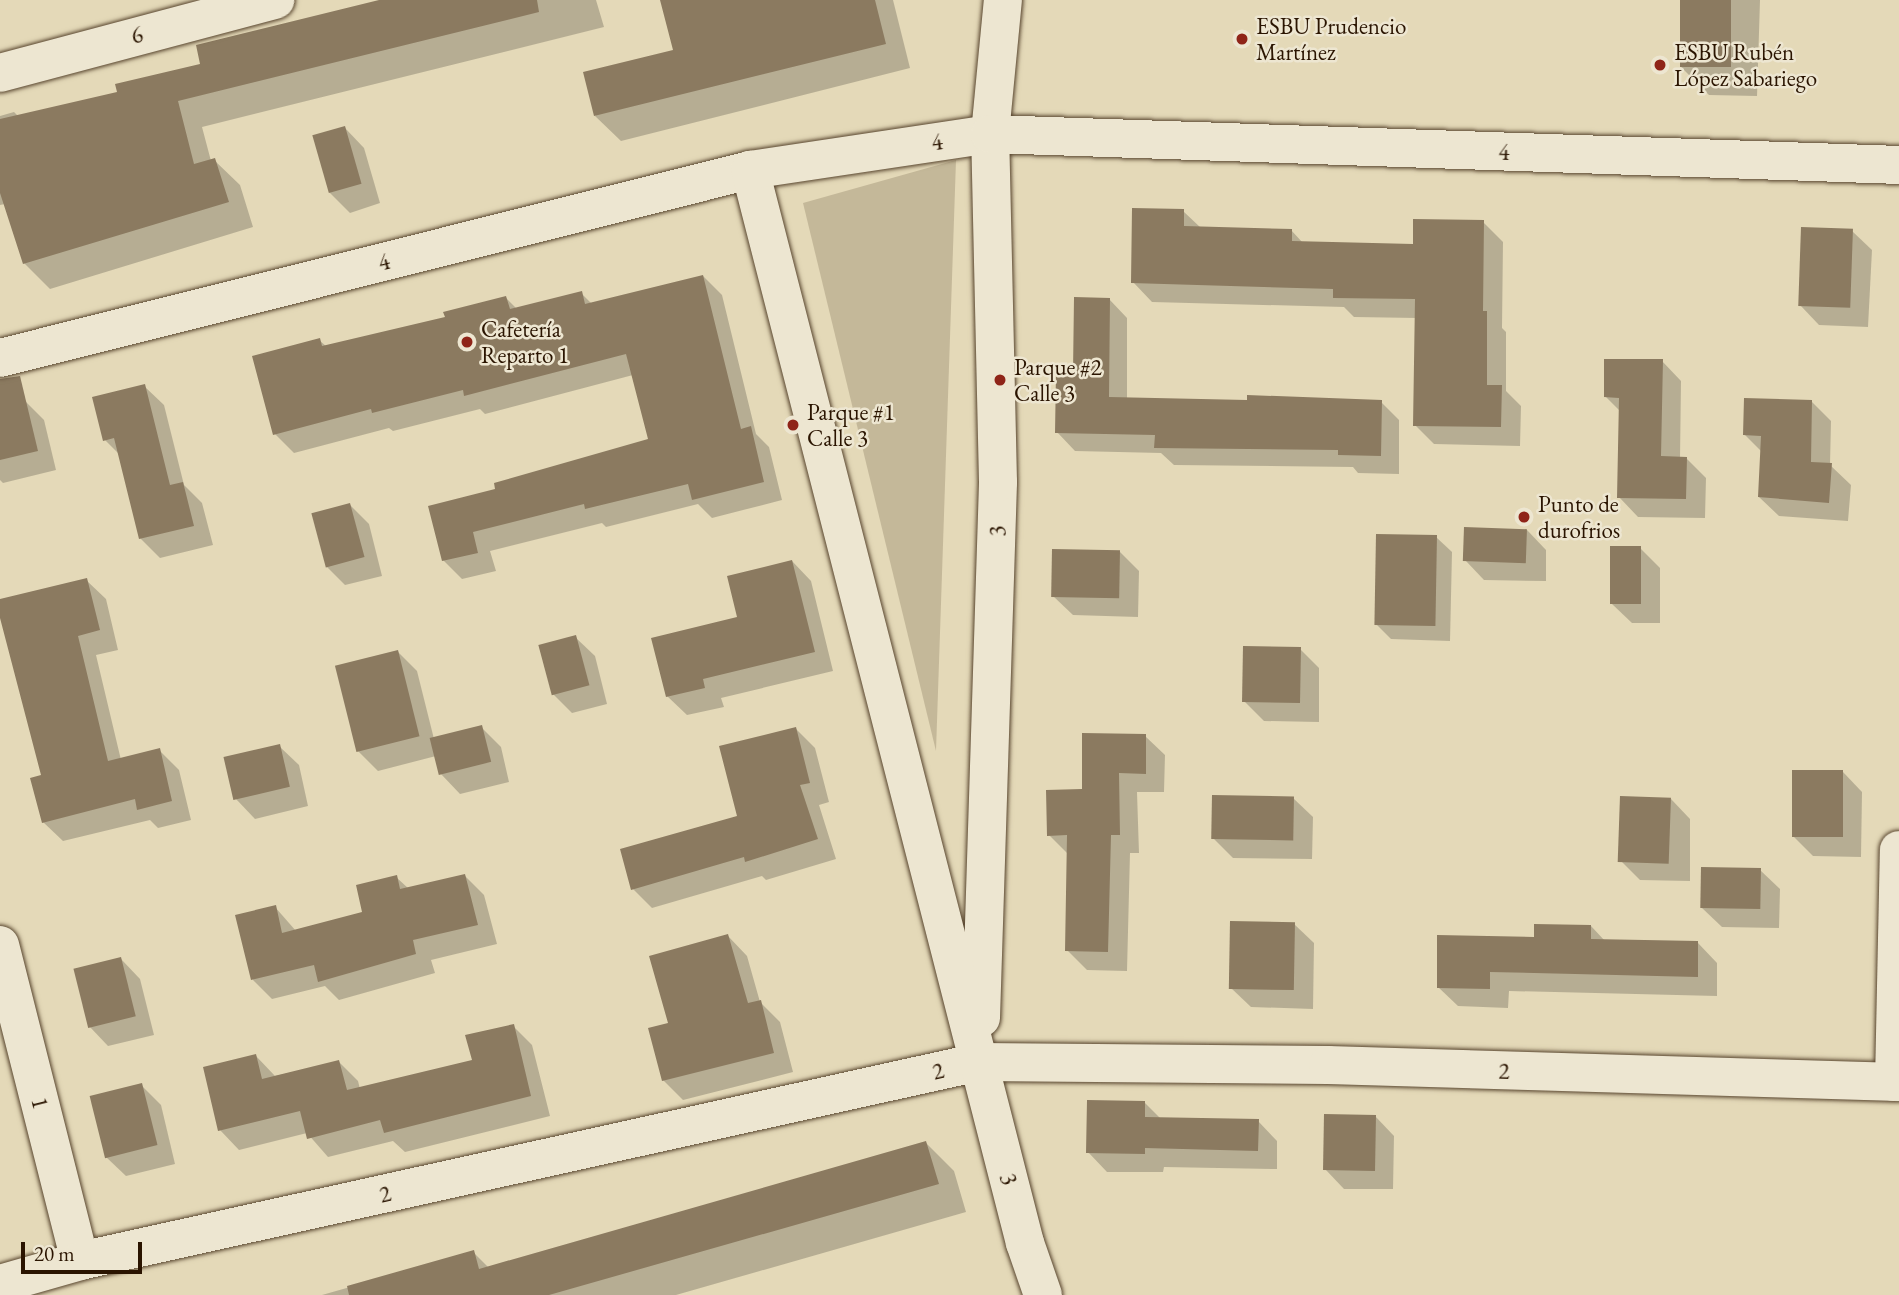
<!DOCTYPE html>
<meta charset="utf-8">
<style>
body{margin:0}
#map{position:relative;width:1899px;height:1295px;overflow:hidden;background:#e4d9b8;font-family:"EB Garamond",serif}
div>[style]{position:absolute}
.green>*{inset:0;background:#c4b899}
.shadow>*{inset:0;background:#0003}
.building>*{inset:0;background:#8b7a60;transform-origin:0 0}
.roads{filter:drop-shadow(0 0 2px #58452e) drop-shadow(0 0 2px #58452e)}
.street>*{height:38px;margin:-19px;padding:0 19px;transform-origin:19px;border-radius:19px;background:#ede6d1}
.secondary>*{height:38px;margin:-19px;padding:0 19px;transform-origin:19px;border-radius:19px;background:#ede6d1}
.dots>*{width:19px;height:19px;translate:-50% -50%;box-sizing:border-box;border:4px solid #ede6d1;border-radius:50%}
span{translate:-50% -50%;white-space:nowrap;text-align:center;line-height:1.15;-webkit-text-stroke:5px #ede6d1;paint-order:stroke}
.poi-label{font-size:23px;color:#2a1400}
.left{translate:0 -50%;text-align:left}
.street-label{font-size:23px;color:#2a1400}
.scale{position:absolute;left:21px;top:1242px;width:121px;height:32px;box-sizing:border-box;border:4px solid #2a1400;border-top:0;padding-left:9px;font-size:21px;line-height:24px;white-space:nowrap;color:#2a1400;-webkit-text-stroke:5px #ede6d1;paint-order:stroke}
</style>
<div id="map">
<div class="green">
<i style="clip-path:polygon(956px 160px,936px 751px,803px 203px)"></i>
</div>
<div class="shadow">
<i style="clip-path:polygon(386px 0,596px 0,604px 27px,202px 127px,211px 161px,214px 160px,240px 185px,253px 227px,50px 289px,24px 263px,5px 204px,0 205px,0 116px,14px 112px,18px 116px,119px 93px)"></i>
<i style="clip-path:polygon(662px 0,893px 0,910px 68px,621px 141px,595px 116px,675px 51px)"></i>
<i style="clip-path:polygon(1682px 0,1760px 0,1757px 96px,1709px 95px,1680px 66px)"></i>
<i style="clip-path:polygon(345px 128px,364px 148px,380px 203px,350px 213px,330px 193px)"></i>
<i style="clip-path:polygon(1183px 211px,1201px 228px,1291px 230px,1303px 243px,1415px 245px,1483px 222px,1503px 242px,1502px 328px,1506px 332px,1506px 391px,1521px 406px,1520px 446px,1434px 444px,1415px 425px,1417px 318px,1354px 317px,1344px 307px,1152px 302px,1133px 282px)"></i>
<i style="clip-path:polygon(1852px 231px,1872px 250px,1868px 327px,1819px 325px,1800px 305px)"></i>
<i style="clip-path:polygon(703px 276px,722px 295px,756px 434px,769px 447px,782px 500px,712px 518px,698px 504px,606px 527px,602px 523px,490px 551px,496px 571px,462px 579px,443px 560px,497px 490px,650px 440px,633px 375px,485px 414px,480px 409px,393px 431px,389px 428px,294px 453px,275px 434px,319px 340px,327px 347px,447px 318px,506px 298px,517px 309px,581px 293px,592px 304px)"></i>
<i style="clip-path:polygon(1109px 299px,1127px 318px,1127px 400px,1381px 402px,1399px 420px,1399px 474px,1358px 473px,1353px 467px,1174px 465px,1161px 453px,1075px 451px,1057px 432px,1075px 374px)"></i>
<i style="clip-path:polygon(1662px 361px,1681px 381px,1680px 459px,1687px 459px,1706px 478px,1705px 518px,1638px 517px,1619px 497px,1621px 412px,1606px 397px)"></i>
<i style="clip-path:polygon(144px 386px,164px 405px,184px 485px,202px 503px,213px 545px,160px 558px,140px 538px,120px 455px,105px 440px)"></i>
<i style="clip-path:polygon(25px 401px,44px 420px,56px 470px,3px 483px,0 480px,0 407px)"></i>
<i style="clip-path:polygon(1811px 401px,1831px 421px,1830px 465px,1851px 485px,1848px 521px,1779px 516px,1759px 497px,1762px 452px,1745px 435px)"></i>
<i style="clip-path:polygon(350px 505px,369px 524px,382px 576px,345px 585px,326px 566px)"></i>
<i style="clip-path:polygon(1527px 530px,1546px 550px,1546px 581px,1484px 580px,1465px 560px)"></i>
<i style="clip-path:polygon(1436px 537px,1452px 552px,1450px 641px,1391px 639px,1376px 624px)"></i>
<i style="clip-path:polygon(1640px 548px,1660px 568px,1660px 623px,1632px 623px,1612px 604px)"></i>
<i style="clip-path:polygon(1120px 552px,1139px 571px,1138px 617px,1073px 615px,1053px 596px)"></i>
<i style="clip-path:polygon(792px 561px,811px 581px,833px 671px,721px 698px,724px 707px,687px 715px,667px 696px)"></i>
<i style="clip-path:polygon(86px 580px,106px 599px,118px 650px,96px 655px,121px 760px,159px 750px,179px 770px,191px 820px,158px 828px,150px 820px,63px 841px,43px 822px,43px 776px,0 601px)"></i>
<i style="clip-path:polygon(575px 637px,595px 656px,607px 704px,572px 713px,553px 694px)"></i>
<i style="clip-path:polygon(1300px 649px,1319px 668px,1319px 722px,1264px 721px,1244px 701px)"></i>
<i style="clip-path:polygon(398px 652px,417px 671px,434px 739px,481px 727px,501px 747px,509px 782px,460px 794px,441px 774px,436px 756px,378px 771px,358px 751px)"></i>
<i style="clip-path:polygon(796px 729px,815px 748px,829px 802px,819px 805px,836px 859px,766px 880px,762px 876px,652px 908px,633px 889px,739px 817px)"></i>
<i style="clip-path:polygon(1145px 736px,1165px 755px,1164px 792px,1137px 792px,1139px 853px,1130px 853px,1127px 971px,1087px 970px,1067px 950px,1068px 854px,1049px 835px,1084px 791px)"></i>
<i style="clip-path:polygon(279px 746px,299px 765px,308px 806px,255px 819px,236px 799px)"></i>
<i style="clip-path:polygon(1843px 772px,1862px 792px,1861px 857px,1813px 856px,1793px 836px)"></i>
<i style="clip-path:polygon(1293px 798px,1313px 817px,1312px 859px,1233px 858px,1213px 838px)"></i>
<i style="clip-path:polygon(1671px 799px,1690px 819px,1690px 881px,1640px 880px,1621px 861px)"></i>
<i style="clip-path:polygon(1760px 870px,1780px 889px,1779px 928px,1722px 927px,1702px 908px)"></i>
<i style="clip-path:polygon(465px 876px,484px 895px,497px 944px,431px 960px,435px 973px,339px 1000px,325px 986px,272px 999px,253px 980px,275px 907px,296px 931px,365px 913px,396px 877px,409px 889px)"></i>
<i style="clip-path:polygon(1294px 924px,1314px 943px,1313px 1009px,1251px 1007px,1231px 988px)"></i>
<i style="clip-path:polygon(1591px 926px,1605px 941px,1698px 943px,1717px 963px,1717px 996px,1509px 991px,1508px 1008px,1458px 1006px,1438px 987px,1536px 938px)"></i>
<i style="clip-path:polygon(728px 936px,747px 956px,760px 1002px,780px 1022px,793px 1072px,683px 1100px,663px 1080px,670px 1024px)"></i>
<i style="clip-path:polygon(121px 959px,140px 979px,154px 1035px,108px 1046px,89px 1026px)"></i>
<i style="clip-path:polygon(513px 1026px,532px 1045px,550px 1116px,405px 1152px,393px 1141px,328px 1157px,307px 1133px,239px 1150px,220px 1130px,256px 1056px,275px 1076px,339px 1062px,358px 1081px,360px 1089px,474px 1061px)"></i>
<i style="clip-path:polygon(141px 1085px,161px 1105px,175px 1164px,126px 1176px,106px 1157px)"></i>
<i style="clip-path:polygon(1145px 1103px,1161px 1119px,1258px 1121px,1277px 1141px,1277px 1169px,1164px 1167px,1163px 1172px,1107px 1172px,1088px 1152px)"></i>
<i style="clip-path:polygon(1375px 1116px,1394px 1136px,1393px 1189px,1344px 1189px,1325px 1169px)"></i>
<i style="clip-path:polygon(926px 1143px,954px 1171px,966px 1212px,676px 1295px,322px 1295px,473px 1252px,489px 1268px)"></i>
</div>
<div class="building">
<i style="clip-path:polygon(379px 0,537px 0,539px 12px,178px 101px,194px 164px,215px 158px,229px 202px,23px 264px,0 193px,0 119px,117px 92px,115px 84px,200px 64px,196px 45px)"></i>
<i style="clip-path:polygon(660px 0,875px 0,886px 44px,594px 116px,583px 72px,673px 50px)"></i>
<i style="left:1680px;top:0;width:51px;height:67px"></i>
<i style="left:345px;top:126px;width:60px;height:34px;rotate:74deg"></i>
<i style="clip-path:polygon(1132px 208px,1184px 209px,1184px 226px,1292px 229px,1292px 241px,1413px 244px,1413px 219px,1484px 220px,1483px 311px,1487px 311px,1487px 385px,1502px 385px,1501px 427px,1413px 426px,1415px 299px,1333px 298px,1333px 289px,1131px 283px)"></i>
<i style="left:1801px;top:227px;width:52px;height:79px;rotate:2deg"></i>
<i style="clip-path:polygon(703px 275px,741px 429px,751px 426px,764px 482px,692px 500px,688px 484px,585px 509px,584px 504px,473px 532px,478px 553px,442px 561px,428px 506px,495px 489px,494px 483px,648px 439px,626px 354px,464px 396px,463px 390px,372px 413px,371px 409px,273px 435px,252px 356px,320px 338px,322px 346px,445px 317px,443px 312px,506px 296px,510px 309px,582px 291px,585px 304px)"></i>
<i style="clip-path:polygon(1074px 297px,1110px 298px,1109px 397px,1247px 400px,1247px 395px,1382px 400px,1381px 456px,1338px 455px,1338px 450px,1154px 448px,1155px 435px,1055px 433px,1056px 372px,1073px 372px)"></i>
<i style="clip-path:polygon(1604px 359px,1663px 359px,1661px 456px,1687px 457px,1686px 499px,1617px 498px,1619px 398px,1604px 397px)"></i>
<i style="clip-path:polygon(20px 376px,38px 451px,0 460px,0 379px)"></i>
<i style="clip-path:polygon(145px 384px,170px 485px,183px 482px,194px 526px,139px 539px,114px 438px,103px 441px,92px 397px)"></i>
<i style="clip-path:polygon(1744px 398px,1812px 400px,1811px 462px,1832px 463px,1829px 503px,1758px 497px,1761px 436px,1743px 435px)"></i>
<i style="left:350px;top:503px;width:56px;height:40px;rotate:75deg"></i>
<i style="left:1464px;top:527px;width:63px;height:34px;rotate:2deg"></i>
<i style="left:1376px;top:534px;width:61px;height:91px;rotate:1deg"></i>
<i style="left:1610px;top:546px;width:31px;height:58px"></i>
<i style="left:1052px;top:549px;width:68px;height:48px;rotate:1deg"></i>
<i style="clip-path:polygon(792px 560px,815px 652px,703px 679px,705px 688px,666px 697px,651px 638px,737px 617px,727px 576px)"></i>
<i style="clip-path:polygon(87px 578px,100px 630px,78px 636px,108px 761px,160px 748px,172px 801px,137px 810px,135px 799px,42px 823px,30px 778px,41px 775px,0 618px,0 599px)"></i>
<i style="left:576px;top:635px;width:52px;height:39px;rotate:75deg"></i>
<i style="left:1243px;top:646px;width:58px;height:56px;rotate:1deg"></i>
<i style="left:398px;top:650px;width:89px;height:65px;rotate:76deg"></i>
<i style="left:482px;top:725px;width:38px;height:54px;rotate:76deg"></i>
<i style="clip-path:polygon(796px 727px,810px 783px,800px 785px,818px 839px,745px 862px,744px 857px,631px 890px,620px 849px,737px 816px,719px 746px)"></i>
<i style="clip-path:polygon(1082px 733px,1146px 734px,1146px 774px,1119px 773px,1120px 835px,1111px 835px,1108px 952px,1065px 951px,1067px 835px,1047px 836px,1046px 790px,1082px 789px)"></i>
<i style="left:280px;top:744px;width:44px;height:58px;rotate:77deg"></i>
<i style="left:1792px;top:770px;width:51px;height:67px"></i>
<i style="left:1212px;top:795px;width:82px;height:44px;rotate:1deg"></i>
<i style="left:1620px;top:796px;width:51px;height:66px;rotate:2deg"></i>
<i style="left:1701px;top:867px;width:60px;height:41px;rotate:1deg"></i>
<i style="clip-path:polygon(465px 874px,478px 925px,413px 940px,416px 954px,318px 982px,314px 965px,251px 980px,235px 915px,276px 905px,282px 933px,362px 912px,356px 885px,397px 875px,400px 889px)"></i>
<i style="left:1230px;top:921px;width:65px;height:68px;rotate:1deg"></i>
<i style="clip-path:polygon(1534px 924px,1591px 925px,1591px 939px,1698px 941px,1698px 977px,1490px 972px,1490px 989px,1437px 988px,1437px 935px,1534px 937px)"></i>
<i style="clip-path:polygon(728px 934px,748px 1003px,761px 1000px,774px 1053px,662px 1081px,648px 1028px,668px 1023px,649px 956px)"></i>
<i style="left:121px;top:957px;width:61px;height:49px;rotate:76deg"></i>
<i style="clip-path:polygon(514px 1024px,531px 1096px,384px 1133px,380px 1120px,307px 1139px,300px 1111px,218px 1131px,203px 1067px,256px 1054px,262px 1079px,339px 1060px,347px 1090px,472px 1060px,465px 1035px)"></i>
<i style="left:142px;top:1083px;width:64px;height:54px;rotate:76deg"></i>
<i style="clip-path:polygon(1087px 1100px,1145px 1101px,1145px 1117px,1259px 1119px,1258px 1151px,1145px 1148px,1145px 1154px,1086px 1153px)"></i>
<i style="left:1324px;top:1114px;width:52px;height:56px;rotate:1deg"></i>
<i style="clip-path:polygon(926px 1141px,939px 1184px,549px 1295px,349px 1295px,347px 1286px,474px 1250px,479px 1269px)"></i>
</div>
<div class="roads">
<div class="street">
<i style="left:0;top:73px;width:285px;rotate:-14.9deg"></i>
<i style="left:990px;top:134px;width:135px;rotate:-84.5deg"></i>
<i style="left:0;top:358px;width:773px;rotate:-14.07deg"></i>
<i style="left:0;top:945px;width:326px;rotate:75.8deg"></i>
<i style="left:1894px;top:1082px;width:232px;rotate:-88.8deg"></i>
<i style="left:0;top:1284px;width:83px;rotate:-16deg"></i>
<i style="left:80px;top:1261px;width:921px;rotate:-12.48deg"></i>
<i style="left:979px;top:1062px;width:349px;rotate:0.5deg"></i>
<i style="left:1328px;top:1065px;width:571px;rotate:1.71deg"></i>
</div>
<div class="secondary">
<i style="left:981px;top:1018px;width:536px;rotate:-88.18deg"></i>
<i style="left:998px;top:482px;width:348px;rotate:-91.3deg"></i>
<i style="left:1043px;top:1295px;width:55px;rotate:-109.1deg"></i>
<i style="left:1025px;top:1243px;width:1108px;rotate:-104.37deg"></i>
<i style="left:750px;top:170px;width:243px;rotate:-8.5deg"></i>
<i style="left:990px;top:134px;width:910px;rotate:1.95deg"></i>
</div>
</div>
<div class="dots">
<i style="left:1242px;top:39px;background:#8f2418"></i>
<i style="left:1660px;top:65px;background:#8f2418"></i>
<i style="left:467px;top:342px;background:#8f2418"></i>
<i style="left:1000px;top:380px;background:#8f2418"></i>
<i style="left:793px;top:425px;background:#8f2418"></i>
<i style="left:1524px;top:517px;background:#8f2418"></i>
</div>
<div class="poi-label">
<span class="left" style="left:1256px;top:39px">ESBU Prudencio<br>Martínez</span>
<span class="left" style="left:1674px;top:65px">ESBU Rubén<br>López Sabariego</span>
<span class="left" style="left:481px;top:342px">Cafetería<br>Reparto 1</span>
<span class="left" style="left:1014px;top:380px">Parque #2<br>Calle 3</span>
<span class="left" style="left:807px;top:425px">Parque #1<br>Calle 3</span>
<span class="left" style="left:1538px;top:517px">Punto de<br>durofrios</span>
</div>
<div class="street-label">
<span style="left:137px;top:35px;rotate:-14deg">6</span>
<span style="left:937px;top:142px;rotate:-8deg">4</span>
<span style="left:1504px;top:152px;rotate:2deg">4</span>
<span style="left:384px;top:262px;rotate:-14deg">4</span>
<span style="left:997px;top:531px;rotate:-88deg">3</span>
<span style="left:938px;top:1071px;rotate:-13deg">2</span>
<span style="left:1504px;top:1071px;rotate:2deg">2</span>
<span style="left:40px;top:1103px;rotate:76deg">1</span>
<span style="left:1009px;top:1179px;rotate:76deg">3</span>
<span style="left:385px;top:1194px;rotate:-13deg">2</span>
</div>
<div class="scale">20 m</div>
</div>
